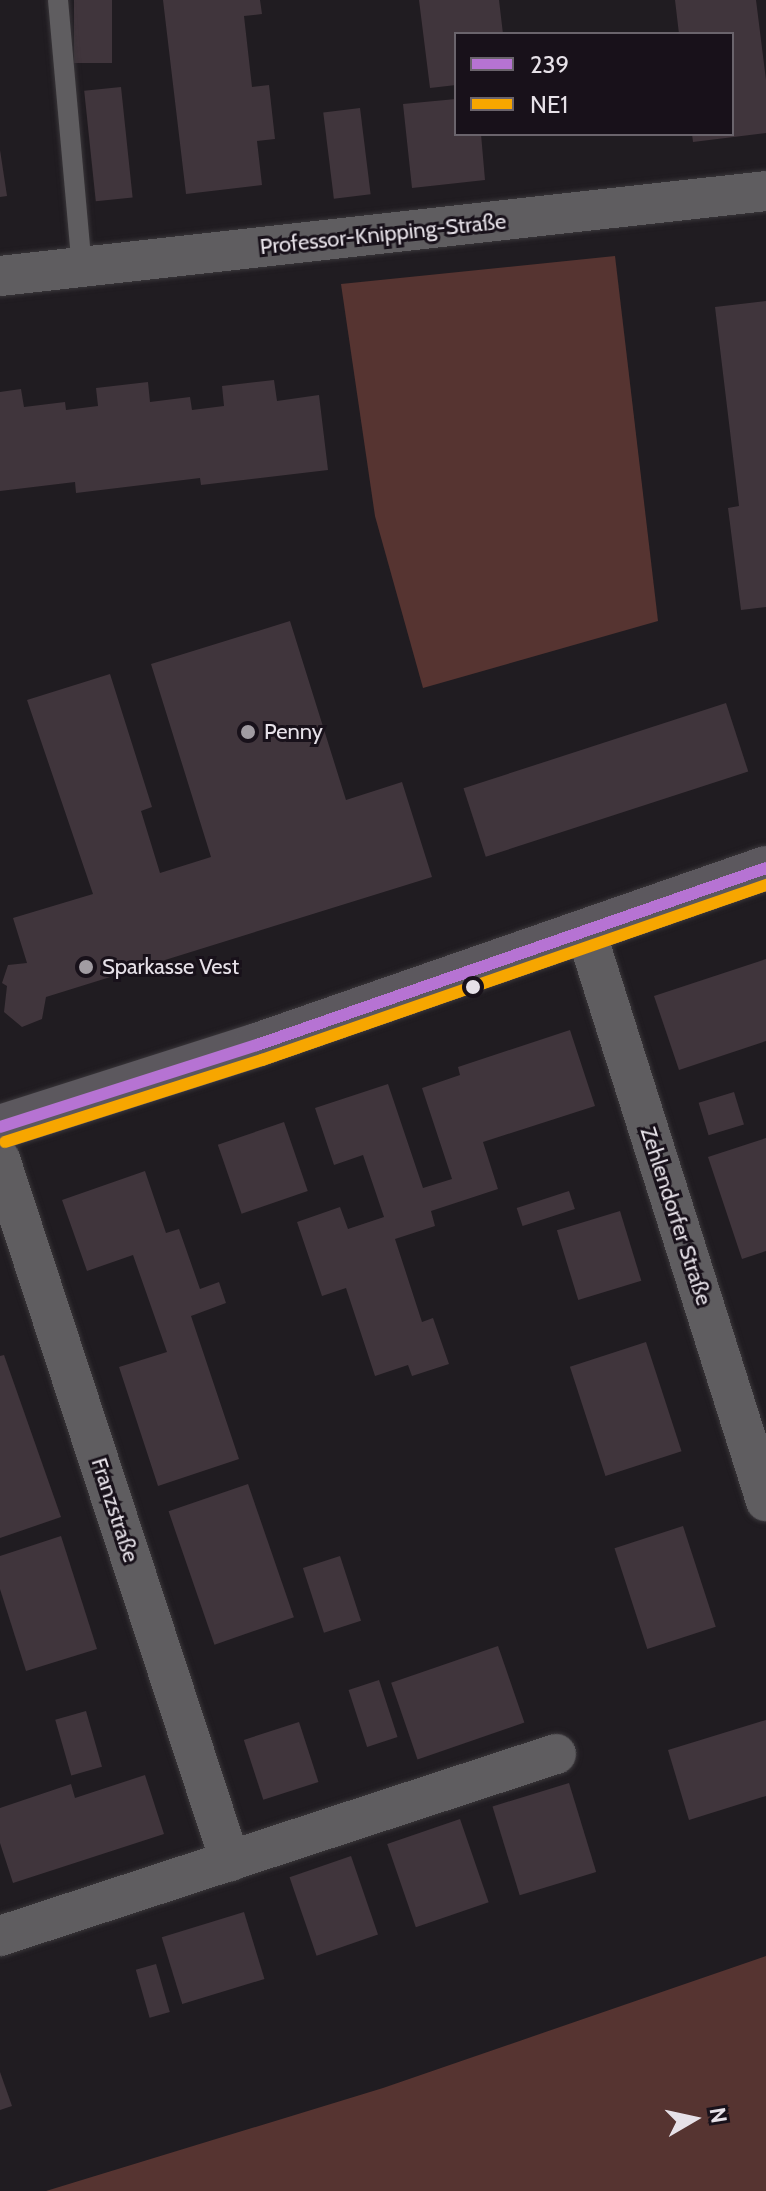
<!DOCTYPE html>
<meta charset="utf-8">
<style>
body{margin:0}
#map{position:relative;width:766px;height:2191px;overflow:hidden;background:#201c21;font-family:Cabin,sans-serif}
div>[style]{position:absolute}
.green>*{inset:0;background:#563431}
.building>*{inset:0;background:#40353c;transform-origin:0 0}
.roads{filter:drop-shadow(0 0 2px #39363a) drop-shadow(0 0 2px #39363a)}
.lane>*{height:20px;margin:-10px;padding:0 10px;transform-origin:10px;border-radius:10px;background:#5f5d60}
.street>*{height:40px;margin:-20px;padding:0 20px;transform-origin:20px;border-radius:20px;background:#5f5d60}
.secondary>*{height:44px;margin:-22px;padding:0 22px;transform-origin:22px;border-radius:22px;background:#5c585e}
.bus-1>*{height:12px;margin:-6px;padding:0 6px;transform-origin:6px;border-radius:6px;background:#b673d3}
.bus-2>*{height:12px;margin:-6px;padding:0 6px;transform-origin:6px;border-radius:6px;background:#f7a600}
.dots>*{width:22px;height:22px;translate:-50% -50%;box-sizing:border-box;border:4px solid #18111a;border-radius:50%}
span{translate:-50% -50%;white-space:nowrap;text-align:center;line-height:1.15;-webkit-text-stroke:6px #18111a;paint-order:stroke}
.street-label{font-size:22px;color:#e6e1e8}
.poi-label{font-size:22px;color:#e6e1e8}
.left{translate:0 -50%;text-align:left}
.legend{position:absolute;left:454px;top:32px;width:280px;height:104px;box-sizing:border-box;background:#18111a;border:2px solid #6a646c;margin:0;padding:10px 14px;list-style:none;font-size:24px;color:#e6e1e8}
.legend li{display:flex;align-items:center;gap:16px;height:40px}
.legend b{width:40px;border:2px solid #6a646c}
.north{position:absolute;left:654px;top:2079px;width:80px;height:80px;-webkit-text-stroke:6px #18111a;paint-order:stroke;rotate:81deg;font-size:22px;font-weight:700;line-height:32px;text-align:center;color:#e6e1e8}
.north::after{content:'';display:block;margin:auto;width:28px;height:36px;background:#e6e1e8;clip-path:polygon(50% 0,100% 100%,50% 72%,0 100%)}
</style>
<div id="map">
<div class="green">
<i style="clip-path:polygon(615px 256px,658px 621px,423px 688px,375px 516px,341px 284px)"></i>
<i style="clip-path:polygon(766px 1956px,766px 2191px,46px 2191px,383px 2088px)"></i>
</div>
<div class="building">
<i style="left:74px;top:0;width:38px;height:63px"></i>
<i style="clip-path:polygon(163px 0,260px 0,262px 14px,244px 16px,252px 87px,269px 85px,275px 139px,257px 141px,262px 185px,186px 194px)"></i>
<i style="clip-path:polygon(419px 0,499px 0,503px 34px,456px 34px,456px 85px,430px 88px)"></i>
<i style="clip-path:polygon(675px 0,756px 0,766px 80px,766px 133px,693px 142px,692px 134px,732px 134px,732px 34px,679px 34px)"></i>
<i style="left:121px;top:87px;width:111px;height:37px;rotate:84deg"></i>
<i style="clip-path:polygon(456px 99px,456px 134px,481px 134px,485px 180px,412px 188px,403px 104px)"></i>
<i style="left:360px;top:108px;width:87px;height:37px;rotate:83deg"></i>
<i style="clip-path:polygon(0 150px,7px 196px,0 197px)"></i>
<i style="clip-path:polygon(766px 301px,766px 607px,741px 610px,728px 508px,739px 506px,715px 307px)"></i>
<i style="clip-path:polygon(274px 380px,277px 401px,319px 395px,328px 470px,201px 485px,200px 478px,76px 493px,75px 482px,0 491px,0 392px,21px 389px,24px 407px,65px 402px,66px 410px,98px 406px,96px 388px,148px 382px,150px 402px,190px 397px,192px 410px,224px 406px,222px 386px)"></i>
<i style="clip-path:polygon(290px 621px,346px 800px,402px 782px,432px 877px,46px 997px,42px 1019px,22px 1027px,4px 1012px,7px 986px,2px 983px,8px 965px,27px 963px,13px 918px,93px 894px,27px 700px,110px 674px,152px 807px,141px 811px,160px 873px,211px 857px,151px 664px)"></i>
<i style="left:726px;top:703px;width:72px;height:276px;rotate:72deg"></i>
<i style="clip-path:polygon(766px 959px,766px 1041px,679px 1070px,654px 996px)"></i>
<i style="clip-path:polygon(570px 1030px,595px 1106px,483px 1142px,498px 1189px,431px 1211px,435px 1226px,395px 1239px,422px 1322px,433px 1318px,449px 1364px,412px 1376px,408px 1365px,375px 1376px,346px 1288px,322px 1296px,297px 1222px,340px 1207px,348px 1229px,384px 1217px,363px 1155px,334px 1165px,315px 1108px,388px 1084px,423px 1188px,452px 1179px,422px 1088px,460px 1075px,458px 1067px)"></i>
<i style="left:734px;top:1092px;width:34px;height:37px;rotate:73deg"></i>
<i style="left:284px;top:1122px;width:73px;height:70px;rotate:71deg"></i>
<i style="clip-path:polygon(766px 1138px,766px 1251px,742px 1259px,708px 1157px)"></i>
<i style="clip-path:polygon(145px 1171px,166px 1233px,179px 1229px,200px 1289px,219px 1282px,226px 1303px,191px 1316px,239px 1459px,158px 1486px,119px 1367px,167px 1352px,133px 1255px,87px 1271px,62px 1200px)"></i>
<i style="left:569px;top:1191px;width:19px;height:55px;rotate:72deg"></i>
<i style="left:620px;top:1211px;width:73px;height:66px;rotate:73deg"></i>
<i style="left:646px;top:1342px;width:115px;height:80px;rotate:72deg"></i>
<i style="clip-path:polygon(4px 1355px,61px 1517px,0 1538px,0 1356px)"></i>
<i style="left:248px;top:1484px;width:141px;height:84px;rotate:71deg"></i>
<i style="left:683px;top:1526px;width:106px;height:72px;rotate:72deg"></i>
<i style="clip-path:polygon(61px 1536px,97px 1649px,26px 1671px,0 1589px,0 1556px)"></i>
<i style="left:340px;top:1556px;width:68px;height:39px;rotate:72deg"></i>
<i style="left:498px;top:1646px;width:81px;height:113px;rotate:71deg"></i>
<i style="left:379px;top:1680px;width:60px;height:32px;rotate:72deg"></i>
<i style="left:86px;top:1711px;width:58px;height:32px;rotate:74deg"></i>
<i style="clip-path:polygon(766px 1720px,766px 1796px,689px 1820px,668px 1750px)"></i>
<i style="left:299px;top:1722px;width:63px;height:58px;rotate:72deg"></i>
<i style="clip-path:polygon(145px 1775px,164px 1834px,13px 1883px,0 1843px,0 1808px,71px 1784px,75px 1798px)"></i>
<i style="left:569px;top:1783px;width:93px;height:80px;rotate:73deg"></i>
<i style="left:460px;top:1819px;width:88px;height:77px;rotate:71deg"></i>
<i style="left:351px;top:1856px;width:83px;height:65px;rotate:71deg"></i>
<i style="left:244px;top:1912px;width:70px;height:86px;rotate:73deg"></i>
<i style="left:156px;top:1964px;width:50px;height:21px;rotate:74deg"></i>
<i style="clip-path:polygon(0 2072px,12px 2106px,0 2110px)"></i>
</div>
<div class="roads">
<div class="lane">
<i style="left:58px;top:0;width:268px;rotate:84.9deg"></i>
</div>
<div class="street">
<i style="left:0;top:276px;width:771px;rotate:-6.33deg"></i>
<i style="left:586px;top:932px;width:597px;rotate:72.45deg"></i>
<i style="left:0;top:1159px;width:739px;rotate:71.86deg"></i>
<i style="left:0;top:1936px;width:585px;rotate:-18.13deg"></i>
</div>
<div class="secondary">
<i style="left:0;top:1127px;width:270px;rotate:-17.7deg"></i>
<i style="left:257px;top:1045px;width:539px;rotate:-19.17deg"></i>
</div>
</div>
<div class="bus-1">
<i style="left:0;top:1127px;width:270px;rotate:-17.7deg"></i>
<i style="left:257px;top:1045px;width:539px;rotate:-19.17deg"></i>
</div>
<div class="bus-2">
<i style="left:5px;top:1142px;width:270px;rotate:-17.7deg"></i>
<i style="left:262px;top:1060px;width:534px;rotate:-19.15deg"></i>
</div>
<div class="dots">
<i style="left:248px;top:732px;background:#a19ca2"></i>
<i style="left:86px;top:967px;background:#a19ca2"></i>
<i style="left:473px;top:987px;background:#e6e1e8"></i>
</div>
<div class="street-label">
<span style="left:383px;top:234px;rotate:-6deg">Professor-Knipping-Straße</span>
<span style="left:676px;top:1216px;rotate:72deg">Zehlendorfer Straße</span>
<span style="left:115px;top:1510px;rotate:72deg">Franzstraße</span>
</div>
<div class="poi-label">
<span class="left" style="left:264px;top:732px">Penny</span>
<span class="left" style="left:102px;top:967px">Sparkasse Vest</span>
</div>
<ul class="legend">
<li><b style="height:10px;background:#b673d3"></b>239</li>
<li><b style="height:10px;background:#f7a600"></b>NE1</li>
</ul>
<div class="north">N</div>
</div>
